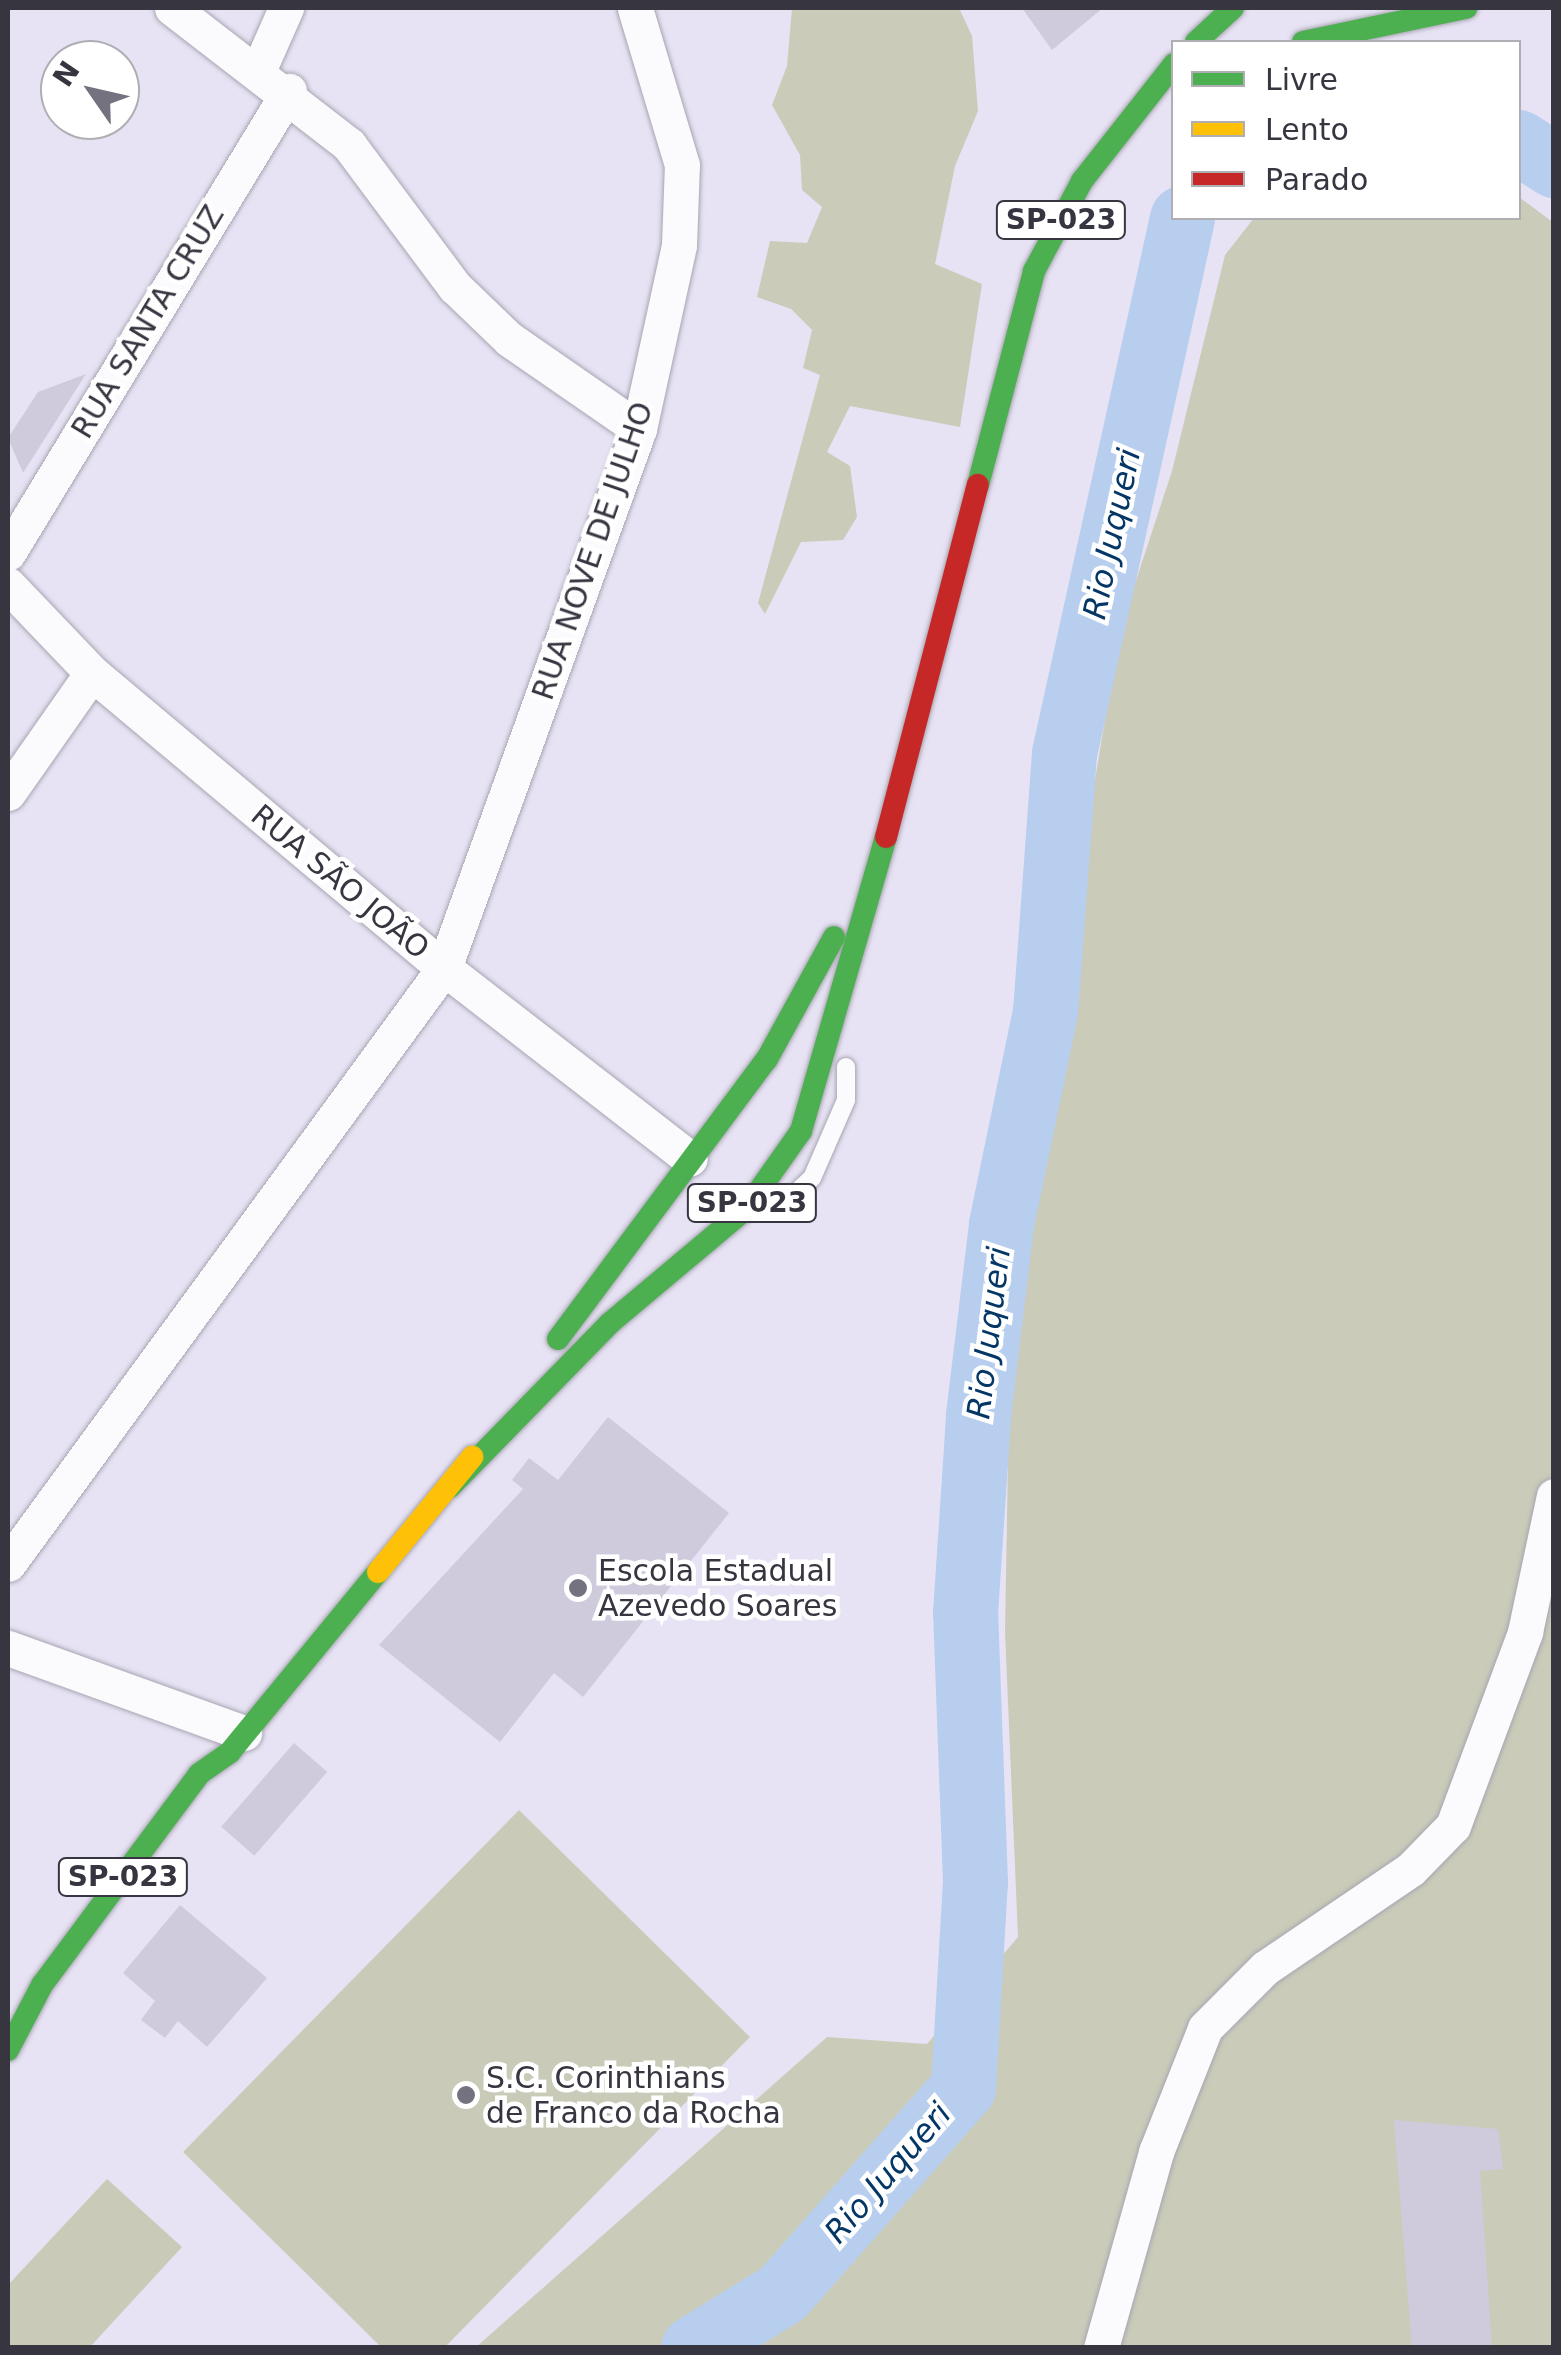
<!DOCTYPE html>
<meta charset="utf-8">
<style>
body{margin:0}
#map{position:relative;width:1561px;height:2355px;overflow:hidden;background:#e7e3f4;font-family:"DejaVu Sans",sans-serif}
div>[style]{position:absolute}
.green>*{inset:0;background:#c9cbb8}
.forest>*{inset:0;background:#caccb9}
.river>*{height:65px;margin:-32.5px;padding:0 32.5px;transform-origin:32.5px;border-radius:32.5px;background:#b7ceee}
.building>*{inset:0;background:#cfcbdc;transform-origin:0 0}
.roads{filter:drop-shadow(0 0 2px #a8a5b2) drop-shadow(0 0 2px #a8a5b2)}
.lane>*{height:18px;margin:-9px;padding:0 9px;transform-origin:9px;border-radius:9px;background:#fbfbfd}
.street>*{height:35px;margin:-17.5px;padding:0 17.5px;transform-origin:17.5px;border-radius:17.5px;background:#fbfbfd}
.fast>*{height:22px;margin:-11px;padding:0 11px;transform-origin:11px;border-radius:11px;background:#4caf50}
.slow>*{height:22px;margin:-11px;padding:0 11px;transform-origin:11px;border-radius:11px;background:#ffc107}
.jam>*{height:22px;margin:-11px;padding:0 11px;transform-origin:11px;border-radius:11px;background:#c62828}
.dots>*{width:28px;height:28px;translate:-50% -50%;box-sizing:border-box;border:5px solid #fff;border-radius:50%}
span{translate:-50% -50%;white-space:nowrap;text-align:center;line-height:1.15;-webkit-text-stroke:9px #fff;paint-order:stroke}
.shield-label span{padding:2px 8px;background:#fff;border:2px solid;border-radius:8px;-webkit-text-stroke-width:0}
.shield-label{font-size:28px;color:#373540;font-weight:700}
.street-label{font-size:30px;color:#373540}
.poi-label{font-size:30px;color:#373540}
.left{translate:0 -50%;text-align:left}
.water-label{font-size:32px;color:#043666;font-style:italic}
.frame{position:absolute;inset:0;border:10px solid #373540;pointer-events:none}
.legend{position:absolute;left:1171px;top:40px;width:350px;height:180px;box-sizing:border-box;background:#fff;border:2px solid #afaeb3;margin:0;padding:12px 18px;list-style:none;font-size:30px;color:#373540}
.legend li{display:flex;align-items:center;gap:20px;height:50px}
.legend b{width:50px;border:2px solid #afaeb3}
.north{position:absolute;left:40px;top:40px;width:100px;height:100px;box-sizing:border-box;background:#fff;border:2px solid #afaeb3;border-radius:50%;rotate:304deg;font-size:28px;font-weight:700;line-height:40px;text-align:center;color:#373540}
.north::after{content:'';display:block;margin:auto;width:35px;height:45px;background:#75727f;clip-path:polygon(50% 0,100% 100%,50% 72%,0 100%)}
</style>
<div id="map">
<div class="green">
<i style="clip-path:polygon(519px 1810px,750px 2037px,445px 2347px,381px 2347px,183px 2152px)"></i>
<i style="clip-path:polygon(107px 2179px,182px 2247px,90px 2347px,8px 2347px,8px 2285px)"></i>
</div>
<div class="forest">
<i style="clip-path:polygon(792px 8px,959px 8px,972px 36px,978px 111px,955px 166px,935px 264px,982px 284px,960px 427px,850px 406px,827px 452px,850px 466px,857px 517px,843px 540px,801px 542px,765px 614px,758px 603px,820px 375px,803px 368px,812px 330px,791px 309px,757px 297px,770px 241px,807px 243px,822px 207px,802px 190px,800px 155px,772px 105px,787px 66px)"></i>
<i style="clip-path:polygon(1519px 197px,1554px 223px,1553px 2347px,475px 2348px,827px 2037px,927px 2044px,1018px 1937px,1005px 1632px,1010px 1346px,1072px 1021px,1087px 828px,1120px 629px,1172px 471px,1225px 255px,1254px 218px,1518px 218px)"></i>
</div>
<div class="river">
<i style="left:1518px;top:142px;width:43px;rotate:32.6deg"></i>
<i style="left:693px;top:2348px;width:105px;rotate:-31.7deg"></i>
<i style="left:782px;top:2293px;width:273px;rotate:-48.6deg"></i>
<i style="left:963px;top:2088px;width:206px;rotate:-86.7deg"></i>
<i style="left:975px;top:1882px;width:269px;rotate:-92.1deg"></i>
<i style="left:965px;top:1613px;width:198px;rotate:-86.2deg"></i>
<i style="left:978px;top:1415px;width:192px;rotate:-83.1deg"></i>
<i style="left:1001px;top:1224px;width:217px;rotate:-78.3deg"></i>
<i style="left:1045px;top:1012px;width:260px;rotate:-85.8deg"></i>
<i style="left:1064px;top:753px;width:548px;rotate:-77.56deg"></i>
</div>
<div class="building">
<i style="clip-path:polygon(1022px 8px,1103px 8px,1052px 50px)"></i>
<i style="clip-path:polygon(86px 374px,23px 473px,8px 438px,38px 392px)"></i>
<i style="clip-path:polygon(608px 1417px,729px 1513px,583px 1697px,554px 1673px,500px 1742px,379px 1645px,523px 1489px,512px 1480px,529px 1458px,558px 1480px)"></i>
<i style="left:294px;top:1743px;width:44px;height:111px;rotate:41deg"></i>
<i style="clip-path:polygon(180px 1905px,267px 1978px,207px 2047px,178px 2021px,165px 2038px,141px 2020px,155px 2001px,123px 1973px)"></i>
<i style="clip-path:polygon(1394px 2120px,1498px 2129px,1503px 2169px,1480px 2171px,1492px 2348px,1412px 2348px)"></i>
</div>
<div class="roads">
<div class="lane">
<i style="left:762px;top:1207px;width:22px;rotate:-8deg"></i>
<i style="left:784px;top:1204px;width:38px;rotate:-43deg"></i>
<i style="left:812px;top:1178px;width:85px;rotate:-66.4deg"></i>
<i style="left:846px;top:1100px;width:33px;rotate:-90deg"></i>
</div>
<div class="street">
<i style="left:172px;top:8px;width:224px;rotate:37.7deg"></i>
<i style="left:349px;top:145px;width:177px;rotate:53.3deg"></i>
<i style="left:455px;top:287px;width:75px;rotate:43.9deg"></i>
<i style="left:509px;top:339px;width:158px;rotate:34.7deg"></i>
<i style="left:259px;top:69px;width:67px;rotate:-66.1deg"></i>
<i style="left:8px;top:553px;width:541px;rotate:-58.69deg"></i>
<i style="left:8px;top:585px;width:122px;rotate:46.3deg"></i>
<i style="left:92px;top:673px;width:459px;rotate:40deg"></i>
<i style="left:444px;top:968px;width:311px;rotate:37.8deg"></i>
<i style="left:8px;top:793px;width:146px;rotate:-55deg"></i>
<i style="left:8px;top:1564px;width:738px;rotate:-53.81deg"></i>
<i style="left:444px;top:968px;width:573px;rotate:-70.11deg"></i>
<i style="left:639px;top:429px;width:188px;rotate:-77.7deg"></i>
<i style="left:679px;top:245px;width:80px;rotate:-87.9deg"></i>
<i style="left:682px;top:165px;width:164px;rotate:-106.7deg"></i>
<i style="left:8px;top:1648px;width:251px;rotate:19.8deg"></i>
<i style="left:1101px;top:2348px;width:204px;rotate:-74.3deg"></i>
<i style="left:1156px;top:2152px;width:133px;rotate:-68.4deg"></i>
<i style="left:1205px;top:2028px;width:85px;rotate:-45deg"></i>
<i style="left:1265px;top:1968px;width:176px;rotate:-34.1deg"></i>
<i style="left:1411px;top:1869px;width:60px;rotate:-45.7deg"></i>
<i style="left:1453px;top:1826px;width:207px;rotate:-69.6deg"></i>
<i style="left:1525px;top:1632px;width:139px;rotate:-78deg"></i>
</div>
<div class="fast">
<i style="left:1196px;top:42px;width:50px;rotate:-42.6deg"></i>
<i style="left:1303px;top:42px;width:167px;rotate:-11.8deg"></i>
<i style="left:978px;top:485px;width:221px;rotate:-75.3deg"></i>
<i style="left:1034px;top:271px;width:102px;rotate:-61.9deg"></i>
<i style="left:1082px;top:181px;width:149px;rotate:-51.8deg"></i>
<i style="left:558px;top:1339px;width:349px;rotate:-53.3deg"></i>
<i style="left:767px;top:1059px;width:139px;rotate:-61.2deg"></i>
<i style="left:450px;top:1487px;width:229px;rotate:-45.7deg"></i>
<i style="left:610px;top:1323px;width:177px;rotate:-40deg"></i>
<i style="left:746px;top:1209px;width:95px;rotate:-54.8deg"></i>
<i style="left:801px;top:1131px;width:306px;rotate:-73.9deg"></i>
<i style="left:8px;top:2050px;width:73px;rotate:-62.4deg"></i>
<i style="left:42px;top:1985px;width:263px;rotate:-53.3deg"></i>
<i style="left:199px;top:1774px;width:38px;rotate:-35deg"></i>
<i style="left:230px;top:1752px;width:233px;rotate:-50.6deg"></i>
</div>
<div class="slow">
<i style="left:378px;top:1572px;width:149px;rotate:-50.7deg"></i>
</div>
<div class="jam">
<i style="left:886px;top:837px;width:364px;rotate:-75.4deg"></i>
</div>
</div>
<div class="dots">
<i style="left:578px;top:1588px;background:#75727f"></i>
<i style="left:466px;top:2095px;background:#75727f"></i>
</div>
<div class="shield-label">
<span style="left:1061px;top:220px">SP-023</span>
<span style="left:752px;top:1203px">SP-023</span>
<span style="left:123px;top:1877px">SP-023</span>
</div>
<div class="street-label">
<span style="left:148px;top:322px;rotate:-59deg">RUA SANTA CRUZ</span>
<span style="left:593px;top:551px;rotate:-71deg">RUA NOVE DE JULHO</span>
<span style="left:340px;top:882px;rotate:40deg">RUA SÃO JOÃO</span>
</div>
<div class="poi-label">
<span class="left" style="left:598px;top:1588px">Escola Estadual<br>Azevedo Soares</span>
<span class="left" style="left:486px;top:2095px">S.C. Corinthians<br>de Franco da Rocha</span>
</div>
<div class="water-label">
<span style="left:1112px;top:534px;rotate:-78deg">Rio Juqueri</span>
<span style="left:989px;top:1333px;rotate:-83deg">Rio Juqueri</span>
<span style="left:888px;top:2173px;rotate:-49deg">Rio Juqueri</span>
</div>
<div class="frame"></div>
<ul class="legend">
<li><b style="height:12px;background:#4caf50"></b>Livre</li>
<li><b style="height:12px;background:#ffc107"></b>Lento</li>
<li><b style="height:12px;background:#c62828"></b>Parado</li>
</ul>
<div class="north">N</div>
</div>
